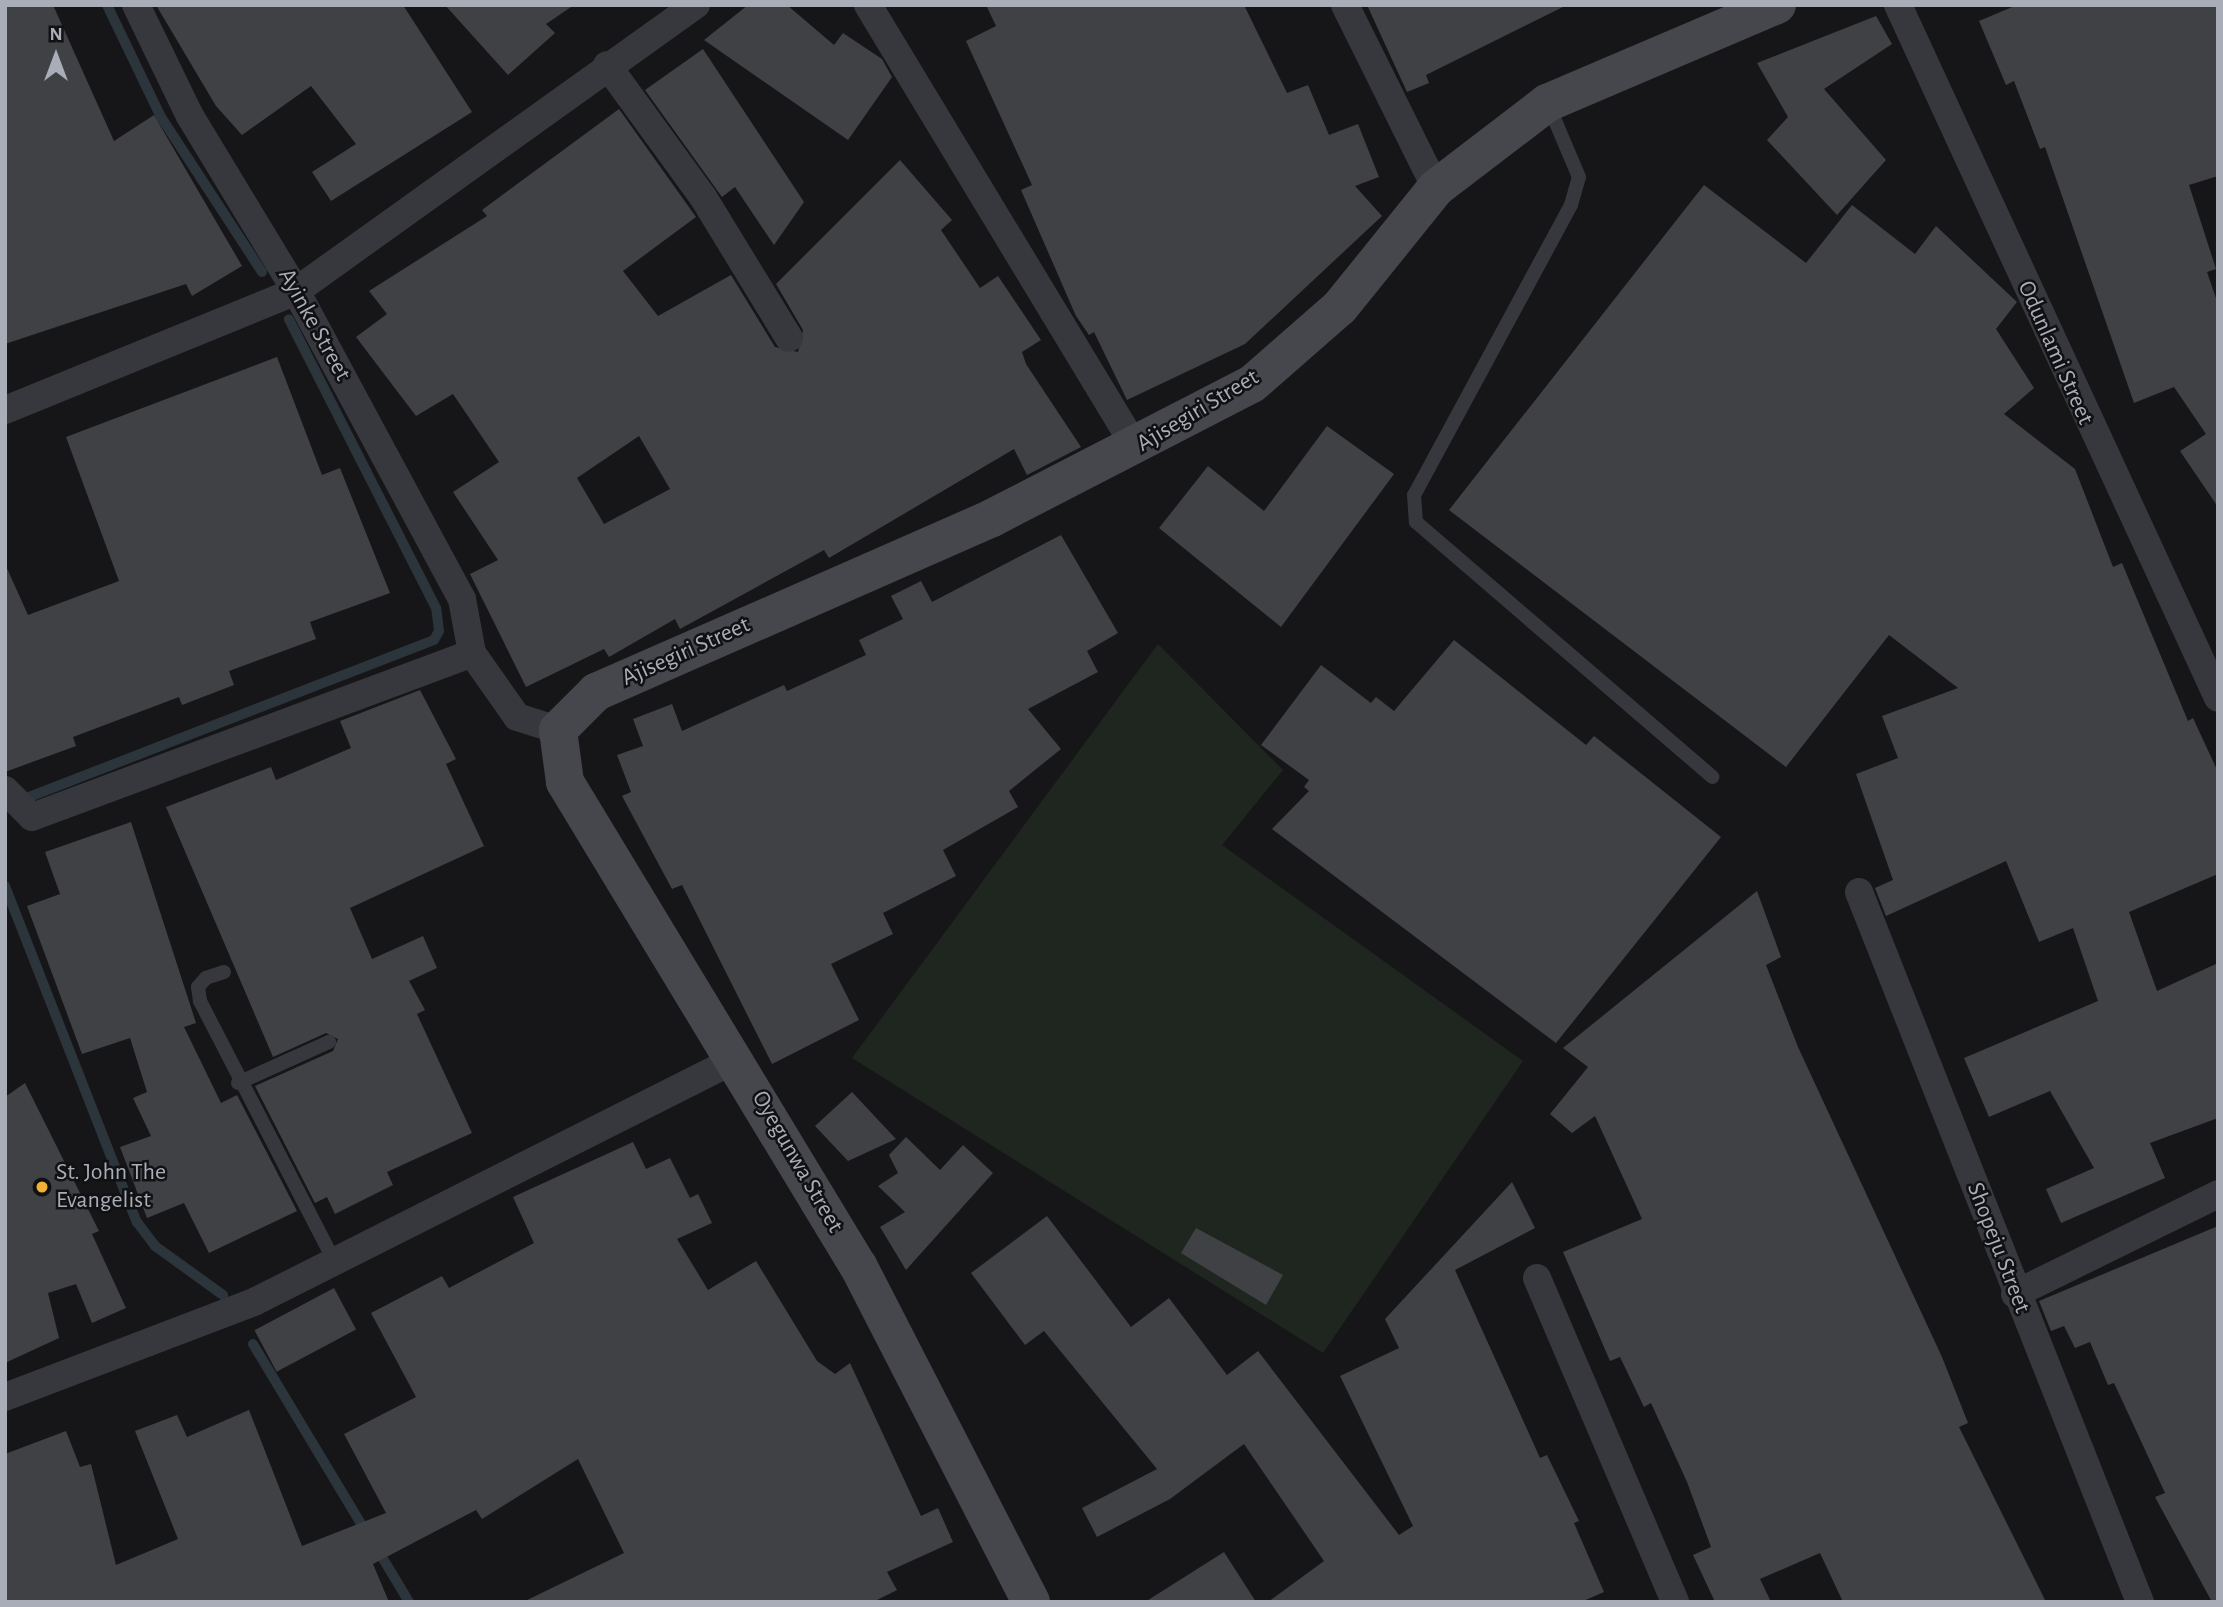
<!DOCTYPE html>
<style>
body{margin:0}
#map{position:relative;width:2223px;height:1607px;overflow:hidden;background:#161618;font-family:"Alegreya Sans",sans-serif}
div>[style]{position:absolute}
.green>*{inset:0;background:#1e261f}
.stream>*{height:10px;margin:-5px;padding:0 5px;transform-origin:5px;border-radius:5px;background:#2c353c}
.building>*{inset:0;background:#404145;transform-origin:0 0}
.lane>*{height:14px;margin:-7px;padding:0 7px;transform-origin:7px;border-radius:7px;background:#37383d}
.street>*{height:28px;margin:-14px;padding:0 14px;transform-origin:14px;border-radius:14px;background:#37383d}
.secondary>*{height:38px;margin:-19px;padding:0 19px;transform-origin:19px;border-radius:19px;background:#45474d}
.dots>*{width:19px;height:19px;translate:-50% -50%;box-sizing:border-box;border:4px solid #111113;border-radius:50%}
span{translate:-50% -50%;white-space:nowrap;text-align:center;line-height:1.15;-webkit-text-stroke:5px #111113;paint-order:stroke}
.street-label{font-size:24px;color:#a8adb8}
.poi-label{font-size:24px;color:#a8adb8}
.left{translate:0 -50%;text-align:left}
.frame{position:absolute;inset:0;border:7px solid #a8adb8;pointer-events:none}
.north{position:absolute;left:21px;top:21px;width:70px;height:70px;-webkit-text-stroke:5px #111113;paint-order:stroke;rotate:0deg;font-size:19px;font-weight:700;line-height:28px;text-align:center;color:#a8adb8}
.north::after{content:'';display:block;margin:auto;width:24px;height:32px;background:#a8adb8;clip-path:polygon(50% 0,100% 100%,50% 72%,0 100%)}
</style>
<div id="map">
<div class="green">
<i style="clip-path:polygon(1158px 644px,1283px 770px,1222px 845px,1523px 1061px,1323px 1353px,852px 1058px)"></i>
</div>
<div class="stream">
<i style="left:107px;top:5px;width:124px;rotate:64.3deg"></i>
<i style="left:161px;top:117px;width:185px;rotate:56.9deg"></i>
<i style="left:29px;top:797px;width:434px;rotate:-21.2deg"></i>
<i style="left:434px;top:640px;width:10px;rotate:-61deg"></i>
<i style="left:439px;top:631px;width:23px;rotate:-97deg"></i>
<i style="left:436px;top:608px;width:324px;rotate:-117deg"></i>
<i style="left:5px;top:886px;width:361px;rotate:68.6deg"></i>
<i style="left:137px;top:1222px;width:30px;rotate:53deg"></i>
<i style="left:155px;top:1246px;width:84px;rotate:35.8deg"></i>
<i style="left:253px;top:1344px;width:222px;rotate:59deg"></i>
<i style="left:376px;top:1547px;width:64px;rotate:59deg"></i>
</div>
<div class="building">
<i style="clip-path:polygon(5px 5px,53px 5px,114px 141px,154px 115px,242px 266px,192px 296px,186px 284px,5px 344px)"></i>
<i style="clip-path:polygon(156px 5px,403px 5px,472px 112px,331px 201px,312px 172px,356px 144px,311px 86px,242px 135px,216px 106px)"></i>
<i style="clip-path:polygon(445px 5px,574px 5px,546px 24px,555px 33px,508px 75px)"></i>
<i style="clip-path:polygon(748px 5px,787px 5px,834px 45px,843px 33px,882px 59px,892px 77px,848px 140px,704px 40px)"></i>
<i style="clip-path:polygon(986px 5px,1244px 5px,1287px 93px,1308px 85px,1329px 135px,1358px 124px,1379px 177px,1355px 186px,1382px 216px,1245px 344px,1127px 400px,1094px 332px,1089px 335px,1076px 316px,1021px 190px,1032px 185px,966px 41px,996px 26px)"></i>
<i style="clip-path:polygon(1367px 5px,1567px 5px,1426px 75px,1429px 83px,1407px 92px)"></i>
<i style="clip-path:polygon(2017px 5px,2218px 5px,2218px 176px,2189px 185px,2216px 269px,2207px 272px,2218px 304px,2218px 507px,2180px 451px,2206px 434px,2174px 387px,2134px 403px,2045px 147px,2040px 149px,2014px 81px,2006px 85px,1979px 21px)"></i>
<i style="clip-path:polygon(1876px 16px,1892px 44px,1824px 89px,1886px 160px,1837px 215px,1767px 140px,1788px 117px,1757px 63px)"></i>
<i style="clip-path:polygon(703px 49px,804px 202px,774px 245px,735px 187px,722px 197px,645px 90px)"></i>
<i style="clip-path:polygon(evenodd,619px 109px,696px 217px,623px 271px,658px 316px,731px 275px,775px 347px,798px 352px,803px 330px,776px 284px,900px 160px,952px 220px,941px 230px,980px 288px,998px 276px,1041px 340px,1022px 352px,1026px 364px,1081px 447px,1027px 475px,1014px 449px,829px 558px,824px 550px,680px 629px,675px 619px,609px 657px,604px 649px,526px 687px,470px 574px,498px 560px,453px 492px,499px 462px,453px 394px,416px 416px,356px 337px,387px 314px,369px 291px,487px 216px,482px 210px,619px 109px,639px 436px,670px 489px,604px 524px,577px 478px,639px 436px)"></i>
<i style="clip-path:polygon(1704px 185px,1806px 263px,1852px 205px,1915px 254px,1936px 226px,2017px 302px,1996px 329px,2034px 388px,2004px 414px,2075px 469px,2113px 567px,2122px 563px,2188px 721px,2193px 718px,2218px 772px,2218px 874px,2129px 912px,2157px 991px,2218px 963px,2218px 1118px,2150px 1143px,2165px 1178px,2061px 1223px,2046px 1189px,2094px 1168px,2050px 1091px,1989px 1117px,1964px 1058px,2098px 1001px,2073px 928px,2039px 942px,2006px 861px,1886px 916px,1875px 888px,1893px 880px,1856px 774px,1898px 758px,1882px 716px,1958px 688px,1889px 635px,1786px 767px,1449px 510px)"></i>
<i style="clip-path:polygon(277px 357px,322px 475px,340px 468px,390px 593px,310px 622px,316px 639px,229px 671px,234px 685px,182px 705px,179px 697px,73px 737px,76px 746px,5px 772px,5px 564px,28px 615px,119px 581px,66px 437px)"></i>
<i style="clip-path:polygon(1327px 426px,1394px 474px,1281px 627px,1159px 528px,1208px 466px,1264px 511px)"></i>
<i style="clip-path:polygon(1061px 535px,1118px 633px,1087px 651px,1098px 672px,1028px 709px,1061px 749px,1009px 791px,1018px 807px,943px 850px,956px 876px,883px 913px,893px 934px,831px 964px,859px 1020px,772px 1064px,682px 885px,672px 889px,622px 796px,631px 792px,617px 755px,643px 746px,633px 719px,672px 704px,682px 731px,784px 685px,787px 691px,866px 655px,859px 640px,903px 619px,891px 596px,921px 581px,932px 602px)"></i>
<i style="clip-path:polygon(1454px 640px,1586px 745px,1594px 736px,1721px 837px,1556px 1043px,1272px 829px,1309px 791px,1304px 787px,1309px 780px,1261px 745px,1321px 665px,1371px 703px,1376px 697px,1394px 711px)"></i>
<i style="clip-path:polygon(420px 690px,456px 759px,446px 764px,484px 846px,350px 908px,372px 959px,423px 936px,437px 968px,409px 981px,425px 1010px,417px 1014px,472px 1133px,387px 1172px,393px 1185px,335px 1214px,327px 1197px,315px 1203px,255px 1086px,333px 1051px,338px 1039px,326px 1033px,273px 1057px,166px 807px,271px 767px,276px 780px,351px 748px,340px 721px)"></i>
<i style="clip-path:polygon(131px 822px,196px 1023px,184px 1027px,221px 1103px,237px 1095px,297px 1211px,209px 1253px,184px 1203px,147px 1218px,120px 1147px,151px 1136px,133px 1098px,147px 1092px,130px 1038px,82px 1054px,27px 906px,60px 894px,45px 852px)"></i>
<i style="clip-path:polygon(1757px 891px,1781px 957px,1766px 965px,1798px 1047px,1942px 1357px,1968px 1423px,1959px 1427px,2046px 1602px,1843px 1602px,1820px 1553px,1760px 1579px,1771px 1602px,1715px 1602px,1693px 1555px,1711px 1547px,1687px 1482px,1651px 1403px,1644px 1407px,1620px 1357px,1610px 1361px,1563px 1252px,1642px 1219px,1595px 1116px,1572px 1133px,1550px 1114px,1588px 1067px,1563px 1048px)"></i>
<i style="clip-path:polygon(25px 1083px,99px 1231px,92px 1234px,126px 1308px,92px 1323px,76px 1284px,48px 1293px,59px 1338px,5px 1363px,5px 1097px)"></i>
<i style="clip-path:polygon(852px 1092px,896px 1139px,848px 1161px,815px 1126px)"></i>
<i style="clip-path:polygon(906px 1137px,940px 1170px,963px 1145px,993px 1173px,906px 1270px,880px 1227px,905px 1212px,878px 1186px,898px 1173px,889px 1155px)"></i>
<i style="clip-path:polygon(633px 1142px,646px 1169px,670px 1158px,690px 1198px,698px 1194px,712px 1223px,677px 1239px,708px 1290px,756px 1261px,817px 1361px,835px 1374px,850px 1363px,921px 1516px,938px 1508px,953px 1542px,887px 1572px,897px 1590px,873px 1602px,523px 1602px,624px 1553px,578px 1459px,482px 1519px,476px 1510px,373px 1564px,389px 1602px,5px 1602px,5px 1454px,66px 1431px,80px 1467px,91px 1464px,116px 1565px,178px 1539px,135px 1431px,177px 1415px,187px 1437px,249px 1410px,302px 1546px,386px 1513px,344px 1434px,416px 1397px,371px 1313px,442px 1276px,449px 1288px,534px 1243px,513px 1197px)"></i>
<i style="clip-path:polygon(1512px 1182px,1535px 1228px,1455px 1270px,1540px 1458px,1547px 1455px,1579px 1521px,1574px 1523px,1604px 1592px,1581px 1602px,1268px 1602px,1324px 1561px,1244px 1444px,1170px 1499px,1097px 1537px,1082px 1508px,1157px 1469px,1044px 1331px,1025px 1345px,971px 1273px,1047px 1216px,1131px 1327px,1169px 1298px,1227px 1375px,1258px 1351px,1399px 1535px,1413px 1526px,1340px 1376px,1399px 1348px,1385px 1319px)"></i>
<i style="clip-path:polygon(2218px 1226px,2218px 1602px,2212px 1602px,2155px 1497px,2165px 1493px,2114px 1383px,2108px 1385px,2090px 1342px,2075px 1348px,2064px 1326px,2051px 1331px,2039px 1301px)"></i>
<i style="clip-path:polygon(1196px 1228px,1283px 1275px,1266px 1305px,1181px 1253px)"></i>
<i style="left:334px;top:1288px;width:47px;height:90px;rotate:62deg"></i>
<i style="clip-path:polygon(1224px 1552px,1256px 1602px,1145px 1602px)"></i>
</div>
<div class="lane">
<i style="left:1548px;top:104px;width:79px;rotate:67deg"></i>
<i style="left:1579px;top:177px;width:29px;rotate:106deg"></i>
<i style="left:1571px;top:205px;width:330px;rotate:118.4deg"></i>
<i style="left:1414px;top:495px;width:27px;rotate:86deg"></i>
<i style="left:1416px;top:522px;width:391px;rotate:40.7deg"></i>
<i style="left:224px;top:972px;width:19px;rotate:162deg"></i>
<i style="left:206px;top:978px;width:12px;rotate:132deg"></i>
<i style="left:198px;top:987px;width:14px;rotate:82deg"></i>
<i style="left:200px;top:1001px;width:295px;rotate:62.7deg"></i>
<i style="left:238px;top:1083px;width:100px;rotate:-24.3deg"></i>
</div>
<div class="street">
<i style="left:136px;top:5px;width:123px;rotate:64.1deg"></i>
<i style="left:190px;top:116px;width:205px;rotate:58.8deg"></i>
<i style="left:296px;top:291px;width:350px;rotate:61.7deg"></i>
<i style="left:462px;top:599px;width:55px;rotate:79.5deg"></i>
<i style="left:472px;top:653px;width:78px;rotate:54.9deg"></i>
<i style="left:517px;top:717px;width:43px;rotate:17.6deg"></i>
<i style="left:868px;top:5px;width:518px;rotate:58.83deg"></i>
<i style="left:1345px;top:5px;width:204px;rotate:63.6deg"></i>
<i style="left:1898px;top:5px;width:763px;rotate:65.21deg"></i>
<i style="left:607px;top:65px;width:163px;rotate:54deg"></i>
<i style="left:703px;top:197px;width:165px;rotate:58.6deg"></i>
<i style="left:5px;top:410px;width:314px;rotate:-22.2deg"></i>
<i style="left:296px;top:291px;width:492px;rotate:-35.6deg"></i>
<i style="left:5px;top:790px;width:38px;rotate:45deg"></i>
<i style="left:32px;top:817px;width:470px;rotate:-20.4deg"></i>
<i style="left:1859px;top:892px;width:764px;rotate:68.41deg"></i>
<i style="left:1537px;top:1278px;width:352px;rotate:66.9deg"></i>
<i style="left:2015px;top:1294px;width:226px;rotate:-26.2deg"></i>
<i style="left:5px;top:1397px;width:267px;rotate:-20.9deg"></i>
<i style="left:254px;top:1302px;width:540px;rotate:-26.75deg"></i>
</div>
<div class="secondary">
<i style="left:1031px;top:1602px;width:378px;rotate:-117.2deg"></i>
<i style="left:858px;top:1266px;width:566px;rotate:-121.19deg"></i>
<i style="left:565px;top:782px;width:52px;rotate:-97.7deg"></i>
<i style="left:558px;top:730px;width:54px;rotate:-45deg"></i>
<i style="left:596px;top:692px;width:433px;rotate:-23.7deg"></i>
<i style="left:992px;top:518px;width:292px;rotate:-27.3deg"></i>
<i style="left:1252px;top:384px;width:117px;rotate:-41.2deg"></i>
<i style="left:1340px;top:307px;width:153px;rotate:-51.1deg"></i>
<i style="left:1436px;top:188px;width:140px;rotate:-37.4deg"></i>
<i style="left:1547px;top:103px;width:250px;rotate:-23.1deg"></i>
</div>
<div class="dots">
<i style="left:42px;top:1187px;background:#f2b134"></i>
</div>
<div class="street-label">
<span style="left:314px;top:325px;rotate:61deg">Ayinke Street</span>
<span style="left:2055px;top:353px;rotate:66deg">Odunlami Street</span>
<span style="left:1198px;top:411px;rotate:-31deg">Ajisegiri Street</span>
<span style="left:686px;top:652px;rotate:-24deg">Ajisegiri Street</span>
<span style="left:797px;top:1162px;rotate:60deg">Oyegunwa Street</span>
<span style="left:1998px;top:1248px;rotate:69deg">Shopeju Street</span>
</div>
<div class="poi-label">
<span class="left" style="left:56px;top:1187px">St. John The<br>Evangelist</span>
</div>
<div class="frame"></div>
<div class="north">N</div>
</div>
